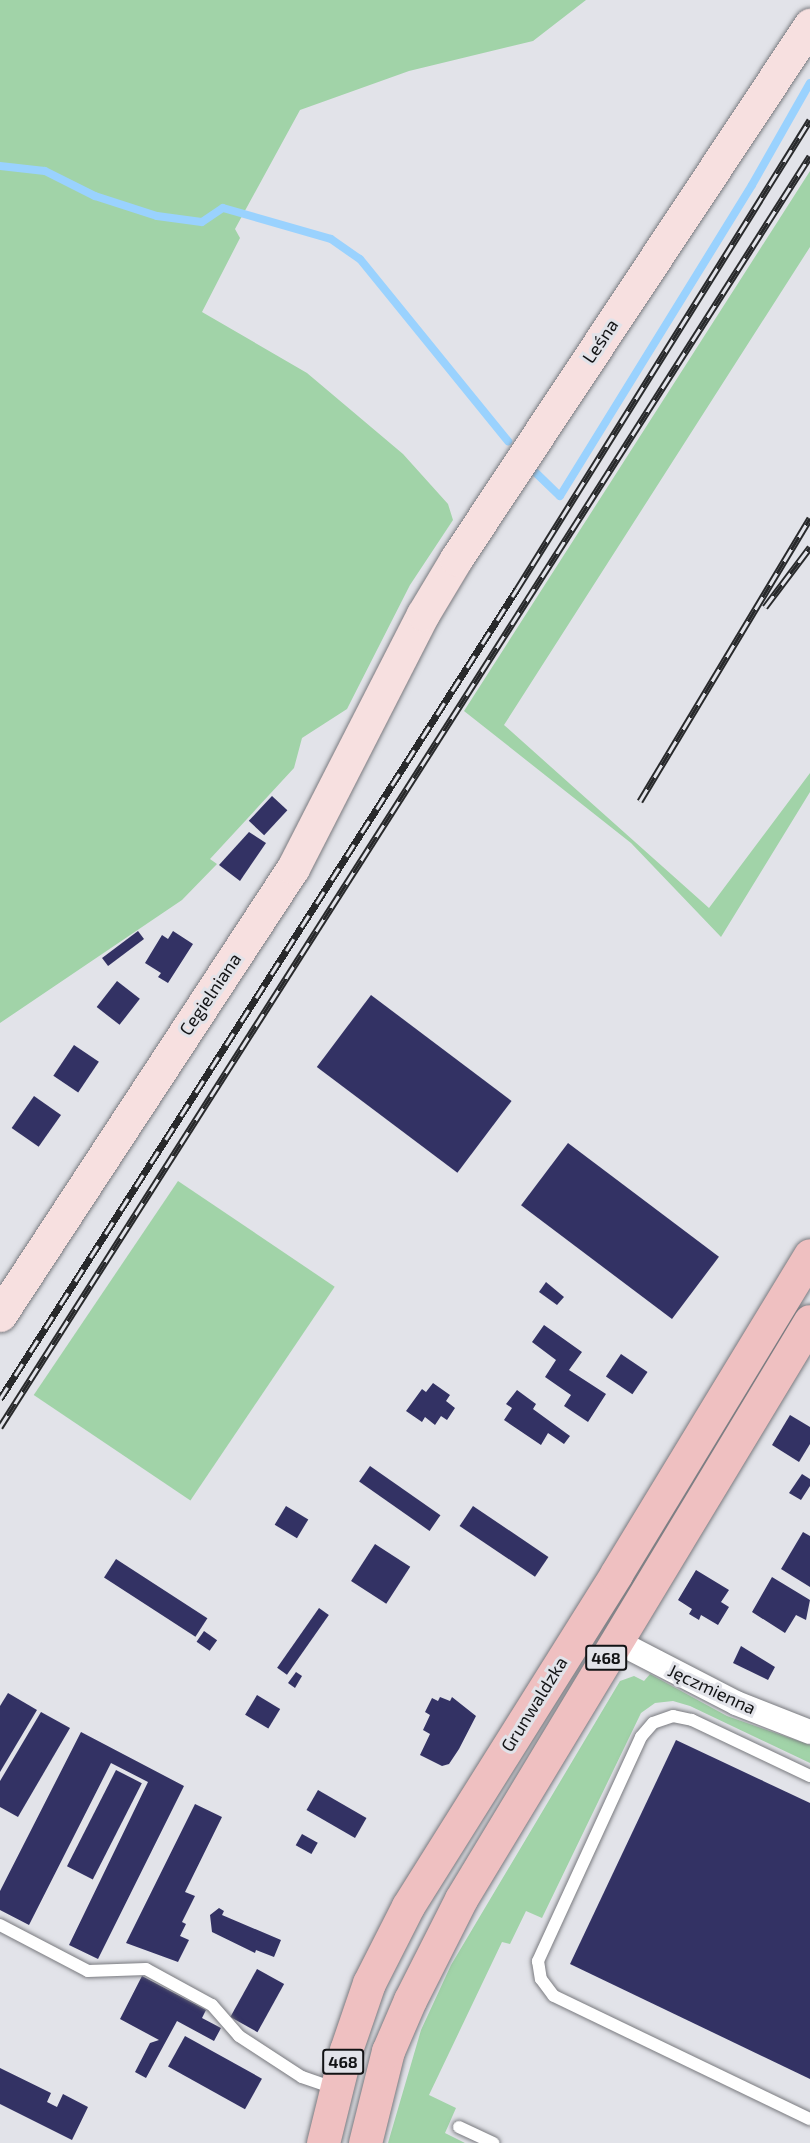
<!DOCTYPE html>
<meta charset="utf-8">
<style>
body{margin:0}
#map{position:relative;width:810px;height:2143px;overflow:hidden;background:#e2e3e9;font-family:"Exo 2",sans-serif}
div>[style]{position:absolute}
.green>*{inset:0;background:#a1d3a8;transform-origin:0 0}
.stream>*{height:8px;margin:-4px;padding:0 4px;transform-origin:4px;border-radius:4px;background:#9ad2fe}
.building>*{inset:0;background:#333264;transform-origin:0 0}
.roads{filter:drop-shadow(0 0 2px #797a7f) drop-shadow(0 0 2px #797a7f)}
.lane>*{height:12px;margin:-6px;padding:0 6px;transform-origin:6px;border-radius:6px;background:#fff}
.street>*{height:24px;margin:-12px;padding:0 12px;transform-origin:12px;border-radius:12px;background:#fff}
.secondary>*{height:33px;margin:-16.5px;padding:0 16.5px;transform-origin:16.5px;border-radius:16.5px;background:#f7e0e0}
.primary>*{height:33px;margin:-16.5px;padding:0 16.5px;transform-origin:16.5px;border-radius:16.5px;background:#efc0c1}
.rail>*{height:7px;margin-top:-3.5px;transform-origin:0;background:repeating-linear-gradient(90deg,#e2e3e9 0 14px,#28292b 0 28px);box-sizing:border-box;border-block:2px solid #28292b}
span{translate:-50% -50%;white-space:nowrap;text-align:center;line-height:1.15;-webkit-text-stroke:6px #e2e3e9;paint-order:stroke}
.shield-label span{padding:2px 4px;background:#e2e3e9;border:2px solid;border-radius:4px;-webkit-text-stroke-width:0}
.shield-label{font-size:16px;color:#121315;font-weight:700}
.street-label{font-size:18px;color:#121315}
</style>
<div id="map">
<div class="green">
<i style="clip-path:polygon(0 0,586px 0,533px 41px,409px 71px,300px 110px,235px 229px,240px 238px,202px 312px,307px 373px,403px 454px,448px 504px,453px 520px,410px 585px,347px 709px,302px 738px,294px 768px,210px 859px,217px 864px,182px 900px,0 1023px)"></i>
<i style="clip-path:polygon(810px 171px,810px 247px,504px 725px,709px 908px,810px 773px,810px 792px,721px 937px,631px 843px,464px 711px)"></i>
<i style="left:178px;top:1181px;width:189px;height:258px;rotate:34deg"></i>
<i style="clip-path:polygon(650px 1674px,727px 1716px,810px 1745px,810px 1763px,690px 1706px,673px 1701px,655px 1703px,641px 1713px,542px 1918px,526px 1911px,510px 1944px,502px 1942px,429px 2095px,456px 2108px,445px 2133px,465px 2143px,388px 2143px,421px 2030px,451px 1965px,620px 1681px,634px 1676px,644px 1681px)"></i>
</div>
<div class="stream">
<i style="left:0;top:166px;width:45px;rotate:6.3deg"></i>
<i style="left:45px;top:171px;width:56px;rotate:26.6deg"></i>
<i style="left:95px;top:196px;width:65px;rotate:17.9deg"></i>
<i style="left:157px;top:216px;width:45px;rotate:7.6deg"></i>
<i style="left:202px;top:222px;width:25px;rotate:-34deg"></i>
<i style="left:223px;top:208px;width:112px;rotate:16deg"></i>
<i style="left:331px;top:239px;width:35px;rotate:35deg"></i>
<i style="left:360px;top:259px;width:235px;rotate:50.9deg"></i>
<i style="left:534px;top:471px;width:36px;rotate:44deg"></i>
<i style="left:560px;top:496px;width:365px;rotate:-58.3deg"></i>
<i style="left:752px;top:185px;width:117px;rotate:-60.4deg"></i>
</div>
<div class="building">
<i style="left:272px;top:796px;width:21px;height:34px;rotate:43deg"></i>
<i style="clip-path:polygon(249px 832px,266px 843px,240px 881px,219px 865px)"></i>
<i style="left:138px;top:931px;width:10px;height:45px;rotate:53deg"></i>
<i style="clip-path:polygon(173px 931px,193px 944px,168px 983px,158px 977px,161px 973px,145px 963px,162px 935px,168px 939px)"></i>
<i style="left:117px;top:981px;width:29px;height:33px;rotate:38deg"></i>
<i style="left:371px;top:995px;width:176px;height:90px;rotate:37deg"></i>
<i style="left:74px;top:1045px;width:30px;height:37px;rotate:34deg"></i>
<i style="left:34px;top:1096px;width:33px;height:39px;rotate:35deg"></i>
<i style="left:568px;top:1143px;width:189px;height:78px;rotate:37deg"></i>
<i style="clip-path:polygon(546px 1282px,564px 1297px,557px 1305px,539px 1292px)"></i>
<i style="clip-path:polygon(544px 1325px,582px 1352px,569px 1370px,606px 1394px,588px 1422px,564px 1406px,571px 1395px,545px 1377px,556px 1360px,532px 1342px)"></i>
<i style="left:621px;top:1354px;width:32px;height:27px;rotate:34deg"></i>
<i style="clip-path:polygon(433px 1383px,450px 1395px,446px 1401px,455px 1408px,447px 1420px,441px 1416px,435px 1425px,425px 1417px,422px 1422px,406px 1411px,422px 1389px,426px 1392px)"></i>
<i style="clip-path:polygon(517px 1390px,536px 1404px,533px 1409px,570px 1436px,564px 1444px,548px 1433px,541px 1445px,504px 1420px,512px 1408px,506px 1404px)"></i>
<i style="clip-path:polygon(790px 1415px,810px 1427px,810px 1444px,799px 1462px,772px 1445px)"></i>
<i style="left:370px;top:1466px;width:86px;height:19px;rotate:35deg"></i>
<i style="clip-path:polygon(802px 1474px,810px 1479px,810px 1486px,801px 1500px,789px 1493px)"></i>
<i style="left:286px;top:1506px;width:26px;height:22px;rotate:31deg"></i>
<i style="left:473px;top:1506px;width:91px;height:24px;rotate:34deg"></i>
<i style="clip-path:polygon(803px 1532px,810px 1536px,810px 1587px,781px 1569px)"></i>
<i style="left:375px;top:1544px;width:42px;height:44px;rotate:33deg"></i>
<i style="left:116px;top:1559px;width:109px;height:22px;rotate:33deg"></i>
<i style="clip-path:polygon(696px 1570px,729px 1590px,721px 1602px,729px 1607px,718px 1625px,701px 1615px,699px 1620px,689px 1614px,692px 1609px,678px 1600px)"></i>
<i style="clip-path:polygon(772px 1577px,810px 1600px,806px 1620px,796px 1615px,785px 1633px,752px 1612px)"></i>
<i style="left:319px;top:1608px;width:12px;height:73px;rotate:35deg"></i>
<i style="left:204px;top:1631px;width:16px;height:13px;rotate:35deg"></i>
<i style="clip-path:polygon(741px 1646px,775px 1667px,768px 1680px,733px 1663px)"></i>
<i style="clip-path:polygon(296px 1672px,302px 1676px,295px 1688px,288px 1683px)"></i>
<i style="clip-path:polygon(8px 1693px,37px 1710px,0 1772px,0 1706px)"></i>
<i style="left:257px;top:1695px;width:27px;height:23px;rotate:31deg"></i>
<i style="clip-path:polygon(440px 1697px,450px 1701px,452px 1697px,476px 1716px,459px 1749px,449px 1764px,442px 1766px,420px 1755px,430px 1734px,423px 1730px,430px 1715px,425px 1712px,432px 1698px,438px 1701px)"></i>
<i style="clip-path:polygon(41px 1712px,70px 1728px,18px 1817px,0 1807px,0 1781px)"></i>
<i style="clip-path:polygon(81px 1732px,184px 1786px,98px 1959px,69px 1945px,148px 1782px,111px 1763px,29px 1925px,0 1910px,0 1891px)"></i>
<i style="clip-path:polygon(676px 1740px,810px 1803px,810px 2079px,570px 1964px)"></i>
<i style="left:116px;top:1770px;width:29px;height:108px;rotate:27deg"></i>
<i style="left:318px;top:1790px;width:56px;height:23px;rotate:30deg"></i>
<i style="clip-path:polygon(195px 1804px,222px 1817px,185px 1892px,195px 1896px,182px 1922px,186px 1924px,180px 1936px,189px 1940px,178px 1962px,126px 1943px)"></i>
<i style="left:302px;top:1834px;width:18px;height:13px;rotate:29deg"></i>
<i style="clip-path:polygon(219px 1908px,224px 1911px,222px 1915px,281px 1940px,274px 1957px,256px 1950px,255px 1953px,212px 1932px,210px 1915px)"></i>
<i style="left:257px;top:1969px;width:31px;height:55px;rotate:29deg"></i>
<i style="clip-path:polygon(142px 1976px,206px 2010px,202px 2018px,221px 2028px,214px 2041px,177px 2021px,146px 2078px,135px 2072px,150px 2043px,159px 2040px,120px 2019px)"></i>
<i style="left:185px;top:2036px;width:88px;height:35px;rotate:29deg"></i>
<i style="clip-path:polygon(0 2068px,51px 2093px,47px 2102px,57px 2107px,63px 2094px,88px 2107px,72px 2140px,0 2104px)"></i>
</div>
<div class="roads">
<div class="lane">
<i style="left:810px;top:1776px;width:131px;rotate:-154.6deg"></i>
<i style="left:692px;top:1720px;width:19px;rotate:-168deg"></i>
<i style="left:673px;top:1716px;width:21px;rotate:161deg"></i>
<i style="left:653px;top:1723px;width:18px;rotate:131deg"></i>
<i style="left:641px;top:1737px;width:247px;rotate:114.7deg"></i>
<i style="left:538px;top:1961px;width:18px;rotate:81deg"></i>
<i style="left:541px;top:1979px;width:21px;rotate:53deg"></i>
<i style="left:554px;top:1996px;width:284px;rotate:25.7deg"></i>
<i style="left:0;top:1925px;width:99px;rotate:27.6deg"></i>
<i style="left:88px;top:1971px;width:58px;rotate:-2deg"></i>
<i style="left:146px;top:1969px;width:75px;rotate:28.6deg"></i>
<i style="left:212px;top:2005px;width:41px;rotate:48.9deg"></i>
<i style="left:239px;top:2036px;width:75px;rotate:33.1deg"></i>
<i style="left:302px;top:2077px;width:34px;rotate:19deg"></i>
<i style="left:459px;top:2127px;width:38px;rotate:25deg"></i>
</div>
<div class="street">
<i style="left:616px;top:1641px;width:135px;rotate:27.3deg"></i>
<i style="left:736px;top:1703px;width:79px;rotate:21.4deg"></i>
</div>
<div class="secondary">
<i style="left:0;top:1315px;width:534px;rotate:-56.76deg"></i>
<i style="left:293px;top:868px;width:285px;rotate:-62.9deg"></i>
<i style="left:423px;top:614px;width:64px;rotate:-59deg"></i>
<i style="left:456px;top:559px;width:641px;rotate:-56.46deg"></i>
</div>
<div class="primary">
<i style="left:323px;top:2143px;width:96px;rotate:-76.1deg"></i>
<i style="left:346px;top:2050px;width:71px;rotate:-71.1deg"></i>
<i style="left:369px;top:1983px;width:86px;rotate:-63.1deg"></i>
<i style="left:408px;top:1906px;width:392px;rotate:-57.9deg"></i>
<i style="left:616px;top:1574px;width:373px;rotate:-58.7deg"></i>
<i style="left:365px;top:2143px;width:95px;rotate:-76deg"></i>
<i style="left:388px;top:2051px;width:56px;rotate:-66.7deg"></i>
<i style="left:410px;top:2000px;width:113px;rotate:-63.2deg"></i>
<i style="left:461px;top:1899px;width:675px;rotate:-58.88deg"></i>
</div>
</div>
<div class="rail">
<i style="left:765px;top:607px;width:75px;rotate:-53.1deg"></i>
<i style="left:640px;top:801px;width:330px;rotate:-59deg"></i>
<i style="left:0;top:1399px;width:961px;rotate:-57.45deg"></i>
<i style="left:517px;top:589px;width:553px;rotate:-58.01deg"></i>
<i style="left:0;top:1427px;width:1507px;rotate:-57.49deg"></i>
</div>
<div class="shield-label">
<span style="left:606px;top:1658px">468</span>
<span style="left:343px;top:2062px">468</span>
</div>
<div class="street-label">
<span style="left:600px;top:341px;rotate:-56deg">Leśna</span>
<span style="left:210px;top:994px;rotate:-56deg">Cegielniana</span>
<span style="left:712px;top:1689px;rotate:25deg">Jęczmienna</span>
<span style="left:534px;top:1704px;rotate:-58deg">Grunwaldzka</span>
</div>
</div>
